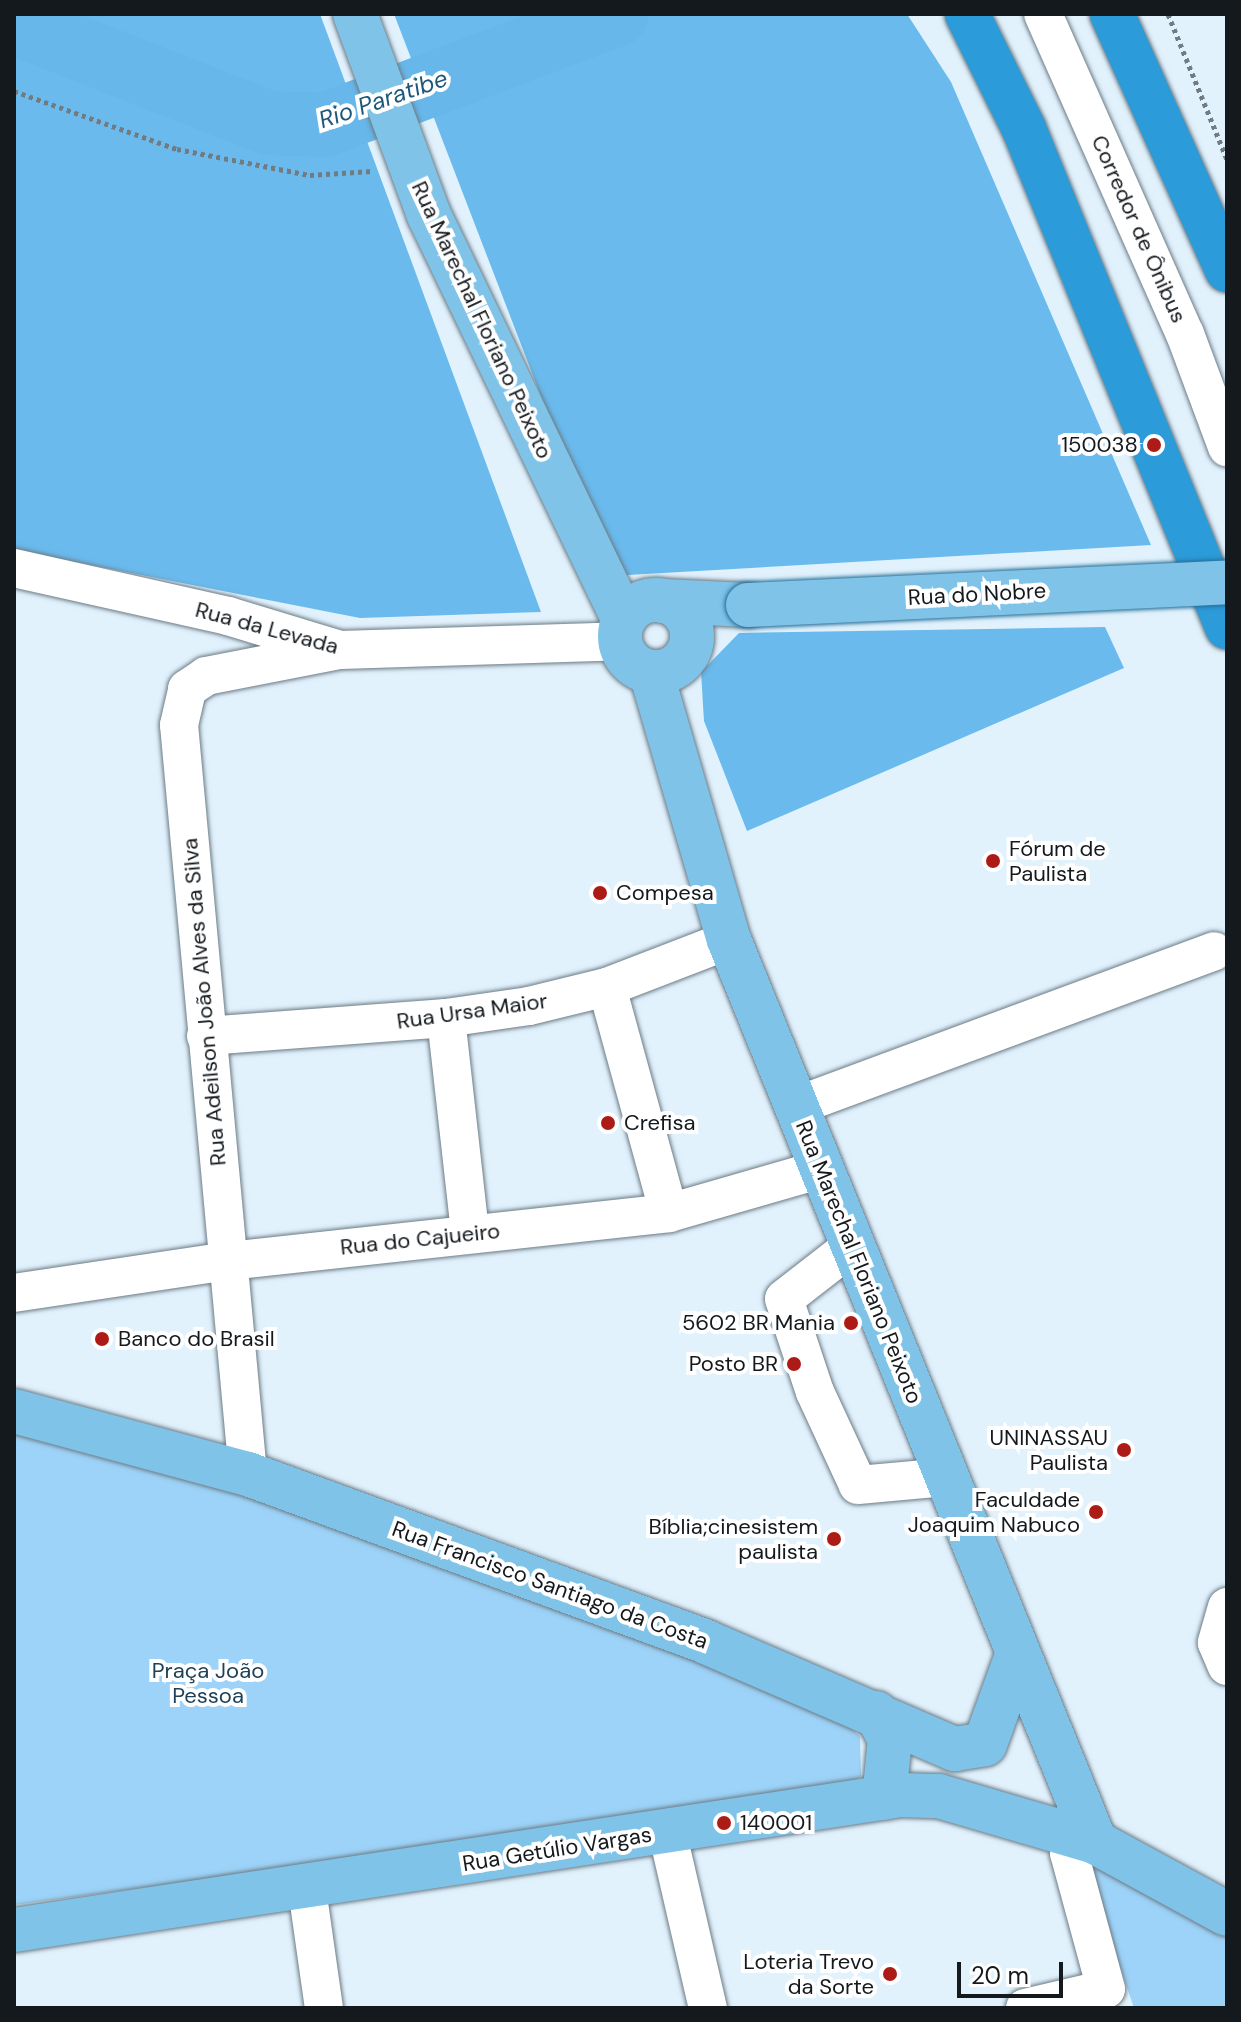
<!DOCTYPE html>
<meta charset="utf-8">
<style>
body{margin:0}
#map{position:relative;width:1241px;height:2022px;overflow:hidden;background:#e1f2fd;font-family:"DM Sans",sans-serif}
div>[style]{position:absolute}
.green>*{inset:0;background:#9dd3f8}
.forest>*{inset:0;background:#6abaed}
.river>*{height:64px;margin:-32px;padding:0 32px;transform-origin:32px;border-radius:32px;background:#67b7ea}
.path>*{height:5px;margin-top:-2.5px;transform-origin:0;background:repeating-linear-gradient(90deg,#717b82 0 4px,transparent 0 8px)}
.roads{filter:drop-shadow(0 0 2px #6c7b85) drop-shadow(0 0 2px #6c7b85)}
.minor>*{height:38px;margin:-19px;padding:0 19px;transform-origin:19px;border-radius:19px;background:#fff}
.major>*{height:44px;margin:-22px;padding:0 22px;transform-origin:22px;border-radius:22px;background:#80c3e8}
.major>.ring{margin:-22px;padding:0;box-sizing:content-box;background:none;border:44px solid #80c3e8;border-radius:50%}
.highway>*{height:44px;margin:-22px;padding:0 22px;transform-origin:22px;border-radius:22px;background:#2c9bd9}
.bridges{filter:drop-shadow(0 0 2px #246e97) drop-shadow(0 0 2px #246e97)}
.major-bridge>*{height:44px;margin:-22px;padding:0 22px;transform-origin:22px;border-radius:22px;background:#80c3e8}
.dots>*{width:22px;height:22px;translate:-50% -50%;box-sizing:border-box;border:4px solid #fff;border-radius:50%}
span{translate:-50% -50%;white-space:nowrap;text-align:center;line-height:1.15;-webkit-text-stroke:8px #fff;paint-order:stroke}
.street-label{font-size:22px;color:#14191d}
.poi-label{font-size:22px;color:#14191d}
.right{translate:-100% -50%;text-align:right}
.left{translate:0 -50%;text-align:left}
.park-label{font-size:22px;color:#1e4157}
.water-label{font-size:24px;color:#1d587b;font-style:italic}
.frame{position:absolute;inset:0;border:16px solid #14191d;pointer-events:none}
.scale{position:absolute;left:957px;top:1962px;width:106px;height:36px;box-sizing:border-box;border:4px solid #14191d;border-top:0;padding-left:10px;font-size:24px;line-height:28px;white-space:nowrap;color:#14191d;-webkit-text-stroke:6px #fff;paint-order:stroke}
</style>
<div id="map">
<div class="green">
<i style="clip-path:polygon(14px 1425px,243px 1488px,834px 1714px,860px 1736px,861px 1776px,842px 1794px,14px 1905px)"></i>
<i style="clip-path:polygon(1085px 1863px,1227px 1929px,1227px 2008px,1134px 2008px)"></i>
</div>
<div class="forest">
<i style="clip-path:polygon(14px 14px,320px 14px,541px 612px,360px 618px,14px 550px)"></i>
<i style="clip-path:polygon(394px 14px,907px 14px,951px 82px,1151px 545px,610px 576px)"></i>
<i style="clip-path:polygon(1105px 627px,1124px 668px,747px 831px,704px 721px,701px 672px,739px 633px)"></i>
</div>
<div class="river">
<i style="left:14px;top:23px;width:274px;rotate:21.4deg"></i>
<i style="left:269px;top:123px;width:55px;rotate:2.1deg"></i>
<i style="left:324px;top:125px;width:313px;rotate:-20.7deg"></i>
</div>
<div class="path">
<i style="left:1168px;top:14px;width:157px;rotate:67.9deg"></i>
<i style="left:14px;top:91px;width:173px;rotate:19.6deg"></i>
<i style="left:177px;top:149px;width:136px;rotate:11.1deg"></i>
<i style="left:310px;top:175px;width:62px;rotate:-3.7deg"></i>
</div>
<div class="roads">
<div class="minor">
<i style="left:1043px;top:14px;width:350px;rotate:66.1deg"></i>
<i style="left:1185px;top:334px;width:121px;rotate:69.6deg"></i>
<i style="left:14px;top:568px;width:219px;rotate:12.6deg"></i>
<i style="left:228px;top:616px;width:117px;rotate:16.9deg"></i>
<i style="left:340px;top:650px;width:281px;rotate:-1.8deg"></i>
<i style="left:607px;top:987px;width:234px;rotate:74.7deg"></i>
<i style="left:446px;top:1018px;width:216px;rotate:83.6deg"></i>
<i style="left:206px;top:1036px;width:241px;rotate:-4.3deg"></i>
<i style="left:446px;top:1018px;width:84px;rotate:-8.2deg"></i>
<i style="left:529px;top:1006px;width:80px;rotate:-13.7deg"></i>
<i style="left:607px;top:987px;width:131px;rotate:-21.1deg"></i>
<i style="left:796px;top:1106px;width:446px;rotate:-20.3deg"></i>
<i style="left:852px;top:1246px;width:86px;rotate:142.1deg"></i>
<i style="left:784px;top:1299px;width:98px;rotate:71.6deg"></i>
<i style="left:815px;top:1392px;width:102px;rotate:65.2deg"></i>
<i style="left:858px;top:1485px;width:88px;rotate:-5.2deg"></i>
<i style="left:14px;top:1293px;width:216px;rotate:-8.5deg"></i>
<i style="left:228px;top:1261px;width:444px;rotate:-6.2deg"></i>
<i style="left:669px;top:1213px;width:158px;rotate:-16.1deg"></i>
<i style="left:248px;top:1474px;width:752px;rotate:-95.26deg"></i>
<i style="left:179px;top:725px;width:37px;rotate:-77deg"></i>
<i style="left:187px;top:689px;width:23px;rotate:-34deg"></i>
<i style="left:206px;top:676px;width:136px;rotate:-11deg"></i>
<i style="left:1227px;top:1607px;width:37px;rotate:106deg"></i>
<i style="left:1217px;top:1643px;width:25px;rotate:67deg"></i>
<i style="left:667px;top:1831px;width:182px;rotate:77deg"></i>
<i style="left:307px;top:1889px;width:120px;rotate:81.9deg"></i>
<i style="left:1025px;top:2008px;width:83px;rotate:-13.2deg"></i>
<i style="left:1106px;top:1989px;width:141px;rotate:-105.2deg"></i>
<i style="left:1069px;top:1853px;width:18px;rotate:-61deg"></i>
</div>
<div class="major">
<i style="left:355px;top:14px;width:214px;rotate:69.8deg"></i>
<i style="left:429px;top:215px;width:449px;rotate:64.3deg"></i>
<i class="ring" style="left:620px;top:600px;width:28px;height:28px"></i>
<i style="left:663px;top:601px;width:85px;rotate:2.7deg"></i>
<i style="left:651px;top:672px;width:279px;rotate:73.8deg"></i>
<i style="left:729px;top:940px;width:973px;rotate:67.91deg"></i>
<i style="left:14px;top:1411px;width:242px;rotate:15.1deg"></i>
<i style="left:248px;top:1474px;width:488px;rotate:20.1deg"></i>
<i style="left:706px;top:1642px;width:271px;rotate:23.3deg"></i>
<i style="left:955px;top:1749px;width:30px;rotate:-9deg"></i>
<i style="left:985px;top:1744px;width:97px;rotate:-70.1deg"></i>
<i style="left:876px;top:1713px;width:30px;rotate:62deg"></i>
<i style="left:890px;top:1739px;width:59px;rotate:95.8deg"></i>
<i style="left:14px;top:1930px;width:897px;rotate:-8.65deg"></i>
<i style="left:901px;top:1795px;width:38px;rotate:2deg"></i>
<i style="left:939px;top:1796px;width:163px;rotate:16.4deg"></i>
<i style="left:1095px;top:1842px;width:150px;rotate:28.6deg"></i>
</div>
<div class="highway">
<i style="left:967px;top:14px;width:128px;rotate:63.6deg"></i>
<i style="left:1024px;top:129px;width:538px;rotate:67.82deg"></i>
<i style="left:1112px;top:14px;width:281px;rotate:65.8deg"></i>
</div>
</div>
<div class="bridges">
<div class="major-bridge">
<i style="left:748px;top:605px;width:480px;rotate:-2.7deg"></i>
</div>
</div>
<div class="dots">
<i style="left:1154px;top:445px;background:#ac1b16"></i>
<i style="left:993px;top:861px;background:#ac1b16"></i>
<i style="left:600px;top:893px;background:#ac1b16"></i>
<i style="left:608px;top:1123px;background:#ac1b16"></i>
<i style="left:851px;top:1323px;background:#ac1b16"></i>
<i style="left:102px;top:1339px;background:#ac1b16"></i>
<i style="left:794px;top:1364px;background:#ac1b16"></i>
<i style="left:1124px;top:1450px;background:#ac1b16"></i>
<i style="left:1096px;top:1512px;background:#ac1b16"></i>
<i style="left:834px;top:1539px;background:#ac1b16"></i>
<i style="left:724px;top:1823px;background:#ac1b16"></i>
<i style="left:890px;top:1974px;background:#ac1b16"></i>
</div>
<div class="street-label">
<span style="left:1139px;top:229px;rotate:66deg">Corredor de Ônibus</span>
<span style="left:482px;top:320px;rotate:65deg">Rua Marechal Floriano Peixoto</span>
<span style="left:977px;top:594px;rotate:-3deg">Rua do Nobre</span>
<span style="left:267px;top:628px;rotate:15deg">Rua da Levada</span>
<span style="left:204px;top:1002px;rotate:-95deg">Rua Adeilson João Alves da Silva</span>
<span style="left:472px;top:1011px;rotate:-8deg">Rua Ursa Maior</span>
<span style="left:420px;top:1239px;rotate:-6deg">Rua do Cajueiro</span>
<span style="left:859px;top:1262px;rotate:68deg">Rua Marechal Floriano Peixoto</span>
<span style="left:550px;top:1585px;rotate:20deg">Rua Francisco Santiago da Costa</span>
<span style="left:557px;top:1849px;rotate:-9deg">Rua Getúlio Vargas</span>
</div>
<div class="poi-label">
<span class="right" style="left:1138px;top:445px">150038</span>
<span class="left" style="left:1009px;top:861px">Fórum de<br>Paulista</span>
<span class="left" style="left:616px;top:893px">Compesa</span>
<span class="left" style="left:624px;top:1123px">Crefisa</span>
<span class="right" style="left:835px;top:1323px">5602 BR Mania</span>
<span class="left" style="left:118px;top:1339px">Banco do Brasil</span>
<span class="right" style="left:778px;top:1364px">Posto BR</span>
<span class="right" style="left:1108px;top:1450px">UNINASSAU<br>Paulista</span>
<span class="right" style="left:1080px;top:1512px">Faculdade<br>Joaquim Nabuco</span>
<span class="right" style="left:818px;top:1539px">Bíblia;cinesistem<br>paulista</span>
<span class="left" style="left:740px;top:1823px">140001</span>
<span class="right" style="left:874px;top:1974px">Loteria Trevo<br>da Sorte</span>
</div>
<div class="park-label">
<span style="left:208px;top:1683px">Praça João<br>Pessoa</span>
</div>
<div class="water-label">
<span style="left:383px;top:99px;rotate:-19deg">Rio Paratibe</span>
</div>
<div class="frame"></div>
<div class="scale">20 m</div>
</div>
